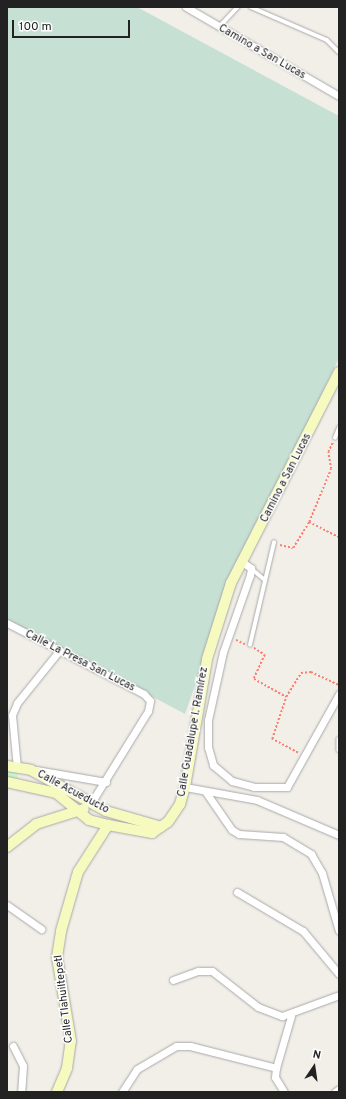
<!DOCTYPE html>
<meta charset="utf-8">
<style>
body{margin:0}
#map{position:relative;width:346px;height:1099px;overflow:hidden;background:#f2efe9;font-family:Overpass,sans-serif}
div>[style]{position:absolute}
.wetland>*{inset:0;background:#c6e0d4}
.park>*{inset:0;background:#c8facc}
.path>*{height:1.5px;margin-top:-0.75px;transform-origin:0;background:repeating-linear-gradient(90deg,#fa8072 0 2px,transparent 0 4px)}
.roads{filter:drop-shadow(0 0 1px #a9a9a9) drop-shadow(0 0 1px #a9a9a9)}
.lane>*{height:3.5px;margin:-1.75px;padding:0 1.75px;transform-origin:1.75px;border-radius:1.75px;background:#fff}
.street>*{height:7px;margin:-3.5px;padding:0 3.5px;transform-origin:3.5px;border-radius:3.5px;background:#fff}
.secondary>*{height:10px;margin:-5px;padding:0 5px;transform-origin:5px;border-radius:5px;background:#f7fabf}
span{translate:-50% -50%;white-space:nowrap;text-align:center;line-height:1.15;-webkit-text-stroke:3px #fff;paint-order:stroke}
.street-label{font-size:11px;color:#222}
.frame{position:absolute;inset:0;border:8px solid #222;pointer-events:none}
.north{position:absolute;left:294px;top:1047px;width:40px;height:40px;-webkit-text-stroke:3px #fff;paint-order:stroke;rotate:13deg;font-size:11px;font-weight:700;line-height:16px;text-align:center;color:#222}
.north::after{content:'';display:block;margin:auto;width:14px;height:18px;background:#222;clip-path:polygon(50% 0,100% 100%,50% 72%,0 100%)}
.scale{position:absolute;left:12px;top:20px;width:118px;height:18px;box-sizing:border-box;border:2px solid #222;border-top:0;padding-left:5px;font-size:12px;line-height:14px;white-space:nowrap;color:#222;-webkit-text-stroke:3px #fff;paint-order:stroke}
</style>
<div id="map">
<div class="wetland">
<i style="clip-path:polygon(7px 7px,137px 7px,339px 116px,339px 358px,231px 583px,185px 714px,7px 619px)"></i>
</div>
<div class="park">
<i style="clip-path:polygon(7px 769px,18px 771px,18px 783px,7px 781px)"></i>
</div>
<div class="path">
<i style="left:309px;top:522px;width:34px;rotate:27deg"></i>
<i style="left:280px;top:545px;width:13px;rotate:13deg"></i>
<i style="left:293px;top:548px;width:31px;rotate:-58deg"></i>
<i style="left:309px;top:522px;width:57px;rotate:-67.5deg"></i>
<i style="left:331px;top:469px;width:17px;rotate:-100deg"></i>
<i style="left:328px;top:452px;width:11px;rotate:-63deg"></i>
<i style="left:236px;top:640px;width:10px;rotate:24deg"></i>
<i style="left:254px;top:648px;width:13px;rotate:32deg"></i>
<i style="left:265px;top:655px;width:26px;rotate:115deg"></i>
<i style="left:254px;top:679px;width:37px;rotate:29deg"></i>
<i style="left:298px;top:753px;width:30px;rotate:-152deg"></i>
<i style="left:272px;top:739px;width:44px;rotate:-71.6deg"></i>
<i style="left:286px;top:697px;width:28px;rotate:-58deg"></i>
<i style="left:301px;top:673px;width:10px;rotate:-6deg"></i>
<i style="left:311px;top:672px;width:31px;rotate:25deg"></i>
</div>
<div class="roads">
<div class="lane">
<i style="left:251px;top:7px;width:83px;rotate:23.5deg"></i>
<i style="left:327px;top:40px;width:17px;rotate:45deg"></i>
<i style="left:220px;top:26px;width:26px;rotate:-47deg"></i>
<i style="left:335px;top:438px;width:11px;rotate:-68deg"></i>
<i style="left:252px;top:569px;width:16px;rotate:40deg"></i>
<i style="left:250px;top:645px;width:105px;rotate:-76.8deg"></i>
<i style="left:339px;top:739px;width:11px;rotate:90deg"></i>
</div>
<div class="street">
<i style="left:186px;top:7px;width:177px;rotate:30.2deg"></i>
<i style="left:242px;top:562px;width:11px;rotate:34deg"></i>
<i style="left:251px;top:568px;width:7px;rotate:98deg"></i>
<i style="left:250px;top:575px;width:82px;rotate:109.3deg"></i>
<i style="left:223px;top:652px;width:70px;rotate:102.4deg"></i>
<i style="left:208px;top:720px;width:27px;rotate:90deg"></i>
<i style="left:208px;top:747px;width:19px;rotate:74deg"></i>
<i style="left:213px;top:765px;width:25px;rotate:40deg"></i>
<i style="left:232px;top:781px;width:23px;rotate:15deg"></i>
<i style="left:254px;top:787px;width:33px"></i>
<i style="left:287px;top:787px;width:107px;rotate:-60.8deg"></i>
<i style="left:7px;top:623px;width:154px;rotate:27.4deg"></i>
<i style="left:144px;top:694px;width:9px;rotate:49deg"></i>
<i style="left:150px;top:701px;width:10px;rotate:101deg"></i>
<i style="left:148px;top:711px;width:108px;rotate:121.8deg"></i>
<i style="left:17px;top:768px;width:53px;rotate:-95.4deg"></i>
<i style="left:12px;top:715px;width:13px;rotate:-67deg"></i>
<i style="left:17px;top:703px;width:67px;rotate:-51.1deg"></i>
<i style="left:36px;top:770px;width:71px;rotate:9.7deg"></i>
<i style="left:185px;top:787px;width:73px;rotate:10.2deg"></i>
<i style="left:257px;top:800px;width:89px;rotate:23.1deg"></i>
<i style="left:205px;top:791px;width:47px;rotate:55.3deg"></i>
<i style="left:232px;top:830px;width:8px;rotate:30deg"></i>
<i style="left:239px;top:834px;width:44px;rotate:3.9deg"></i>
<i style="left:283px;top:837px;width:33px;rotate:31deg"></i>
<i style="left:311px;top:854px;width:22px;rotate:60deg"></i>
<i style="left:322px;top:873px;width:60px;rotate:73.7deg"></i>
<i style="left:237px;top:892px;width:77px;rotate:30.6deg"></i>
<i style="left:303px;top:931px;width:56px;rotate:50.1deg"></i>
<i style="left:7px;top:905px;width:42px;rotate:35.2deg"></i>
<i style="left:173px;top:980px;width:27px;rotate:-20deg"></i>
<i style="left:198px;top:971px;width:14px"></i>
<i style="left:212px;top:971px;width:58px;rotate:38deg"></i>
<i style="left:258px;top:1007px;width:26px;rotate:21deg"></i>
<i style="left:282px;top:1016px;width:61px;rotate:-20.2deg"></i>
<i style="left:13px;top:1046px;width:22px;rotate:63deg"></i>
<i style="left:23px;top:1066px;width:26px;rotate:94deg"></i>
<i style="left:122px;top:1092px;width:27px;rotate:-57deg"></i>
<i style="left:137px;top:1069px;width:45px;rotate:-30.5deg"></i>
<i style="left:176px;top:1046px;width:14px"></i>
<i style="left:190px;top:1046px;width:89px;rotate:14.3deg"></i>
<i style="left:284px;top:1092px;width:17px;rotate:-121deg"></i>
<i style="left:275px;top:1077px;width:9px;rotate:-84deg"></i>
<i style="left:276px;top:1068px;width:54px;rotate:-73.9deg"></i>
<i style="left:335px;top:1092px;width:5px;rotate:-37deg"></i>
</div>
<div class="secondary">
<i style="left:7px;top:766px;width:24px;rotate:9deg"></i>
<i style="left:31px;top:770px;width:85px;rotate:28.7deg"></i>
<i style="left:106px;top:811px;width:57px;rotate:16.2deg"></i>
<i style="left:7px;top:782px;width:50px;rotate:12.7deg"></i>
<i style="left:56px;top:793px;width:43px;rotate:39.3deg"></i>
<i style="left:89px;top:820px;width:20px;rotate:15deg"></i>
<i style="left:108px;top:825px;width:45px;rotate:10.3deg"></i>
<i style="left:152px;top:833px;width:19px;rotate:-35deg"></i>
<i style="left:168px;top:822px;width:22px;rotate:-56deg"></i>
<i style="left:180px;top:804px;width:18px;rotate:-74deg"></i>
<i style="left:185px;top:787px;width:130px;rotate:-80.2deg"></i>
<i style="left:207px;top:659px;width:80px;rotate:-72.5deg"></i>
<i style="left:231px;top:583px;width:237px;rotate:-62.9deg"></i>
<i style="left:7px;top:847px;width:37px;rotate:-38deg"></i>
<i style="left:36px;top:824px;width:50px;rotate:-17.4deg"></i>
<i style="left:57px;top:1092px;width:26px;rotate:-67deg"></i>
<i style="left:67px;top:1068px;width:27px;rotate:-82deg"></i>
<i style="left:71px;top:1041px;width:85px;rotate:-99.5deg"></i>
<i style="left:57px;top:957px;width:26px;rotate:-81deg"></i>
<i style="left:61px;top:931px;width:61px;rotate:-73.9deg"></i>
<i style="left:78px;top:872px;width:56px;rotate:-57.4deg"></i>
</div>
</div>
<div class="street-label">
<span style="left:262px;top:52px;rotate:30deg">Camino a San Lucas</span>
<span style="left:286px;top:478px;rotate:-63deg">Camino a San Lucas</span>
<span style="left:80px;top:661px;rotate:27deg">Calle La Presa San Lucas</span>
<span style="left:193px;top:732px;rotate:-80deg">Calle Guadalupe I. Ramírez</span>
<span style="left:73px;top:792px;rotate:28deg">Calle Acueducto</span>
<span style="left:64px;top:999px;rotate:-97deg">Calle Tlahuiltepetl</span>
</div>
<div class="frame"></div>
<div class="north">N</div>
<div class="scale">100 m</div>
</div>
